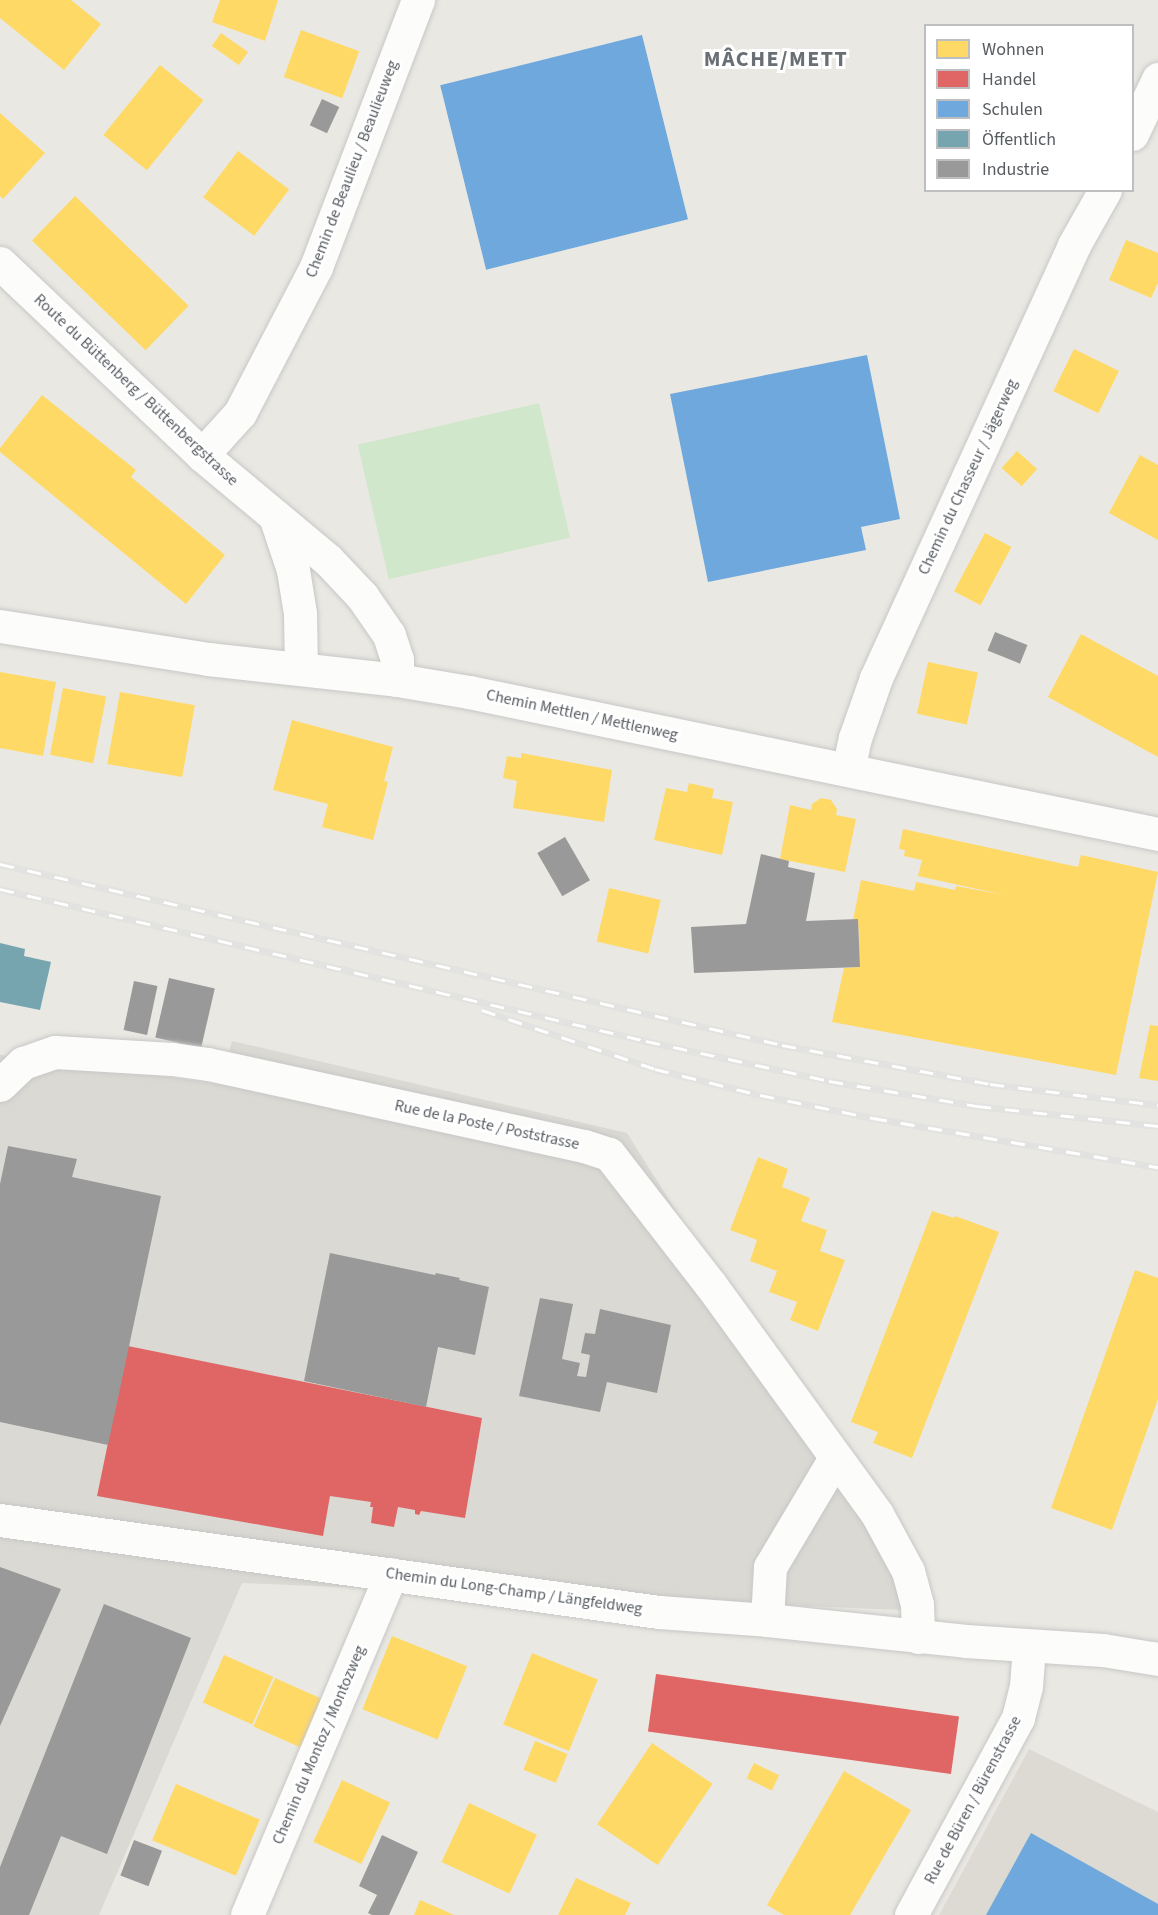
<!DOCTYPE html>
<meta charset="utf-8">
<style>
body{margin:0}
#map{position:relative;width:1158px;height:1915px;overflow:hidden;background:#eae8e2;font-family:"Source Sans 3",sans-serif}
div>[style]{position:absolute}
.industrial>*{inset:0;background:#dbd9d3}
.education>*{inset:0;background:#dcdad2}
.green>*{inset:0;background:#d0e7cb;transform-origin:0 0}
.homes>*{inset:0;background:#ffd966;transform-origin:0 0}
.shops>*{inset:0;background:#e06666;transform-origin:0 0}
.schools>*{inset:0;background:#6fa8dc;transform-origin:0 0}
.public>*{inset:0;background:#76a5af}
.industry>*{inset:0;background:#999;transform-origin:0 0}
.roads{filter:drop-shadow(0 0 2px #c7c7c7) drop-shadow(0 0 2px #c7c7c7)}
.minor>*{height:33px;margin:-16.5px;padding:0 16.5px;transform-origin:16.5px;border-radius:16.5px;background:#fcfcfb}
.secondary>*{height:33px;margin:-16.5px;padding:0 16.5px;transform-origin:16.5px;border-radius:16.5px;background:#fcfcfb}
.rail>*{height:7px;margin-top:-3.5px;transform-origin:0;background:repeating-linear-gradient(90deg,#fff 0 14px,#e2e2e1 0 28px);box-sizing:border-box;border-block:2px solid #e2e2e1}
span{translate:-50% -50%;white-space:nowrap;text-align:center;line-height:1.15;-webkit-text-stroke:6px #fff;paint-order:stroke}
.street-label{font-size:16px;color:#585d62}
.district-label{font-size:22px;color:#696f74;font-weight:700;letter-spacing:1.5px}
.legend{position:absolute;left:924px;top:24px;width:210px;height:168px;box-sizing:border-box;background:#fff;border:2px solid #bcbec0;margin:0;padding:8px 10px;list-style:none;font-size:18px;color:#585d62}
.legend li{display:flex;align-items:center;gap:12px;height:30px}
.legend b{width:30px;border:2px solid #bcbec0}
</style>
<div id="map">
<div class="industrial">
<i style="clip-path:polygon(232px 1041px,627px 1133px,927px 1611px,242px 1583px,99px 1915px,0 1915px,0 1055px,221px 1084px)"></i>
</div>
<div class="education">
<i style="clip-path:polygon(1029px 1749px,1158px 1812px,1158px 1915px,939px 1915px)"></i>
</div>
<div class="green">
<i style="left:539px;top:403px;width:138px;height:186px;rotate:77deg"></i>
</div>
<div class="homes">
<i style="clip-path:polygon(0 0,71px 0,101px 24px,64px 70px,0 18px)"></i>
<i style="clip-path:polygon(220px 0,278px 0,265px 41px,212px 22px)"></i>
<i style="left:301px;top:30px;width:62px;height:50px;rotate:20deg"></i>
<i style="left:221px;top:33px;width:33px;height:16px;rotate:35deg"></i>
<i style="left:160px;top:65px;width:56px;height:90px;rotate:39deg"></i>
<i style="clip-path:polygon(0 113px,45px 153px,3px 199px,0 196px)"></i>
<i style="left:238px;top:151px;width:64px;height:58px;rotate:37deg"></i>
<i style="left:75px;top:196px;width:158px;height:62px;rotate:44deg"></i>
<i style="clip-path:polygon(1126px 240px,1158px 253px,1158px 283px,1151px 298px,1109px 280px)"></i>
<i style="left:1074px;top:349px;width:50px;height:47px;rotate:26deg"></i>
<i style="clip-path:polygon(42px 395px,136px 470px,131px 477px,225px 555px,186px 604px,0 452px,0 448px)"></i>
<i style="left:1017px;top:451px;width:27px;height:23px;rotate:42deg"></i>
<i style="clip-path:polygon(1140px 455px,1158px 465px,1158px 540px,1109px 513px)"></i>
<i style="left:985px;top:533px;width:30px;height:66px;rotate:28deg"></i>
<i style="clip-path:polygon(1081px 634px,1158px 676px,1158px 757px,1048px 697px)"></i>
<i style="left:928px;top:662px;width:51px;height:53px;rotate:12deg"></i>
<i style="clip-path:polygon(0 672px,56px 682px,43px 756px,0 748px)"></i>
<i style="left:63px;top:688px;width:44px;height:68px;rotate:11deg"></i>
<i style="left:120px;top:692px;width:76px;height:73px;rotate:10deg"></i>
<i style="clip-path:polygon(292px 720px,393px 747px,384px 781px,388px 782px,373px 840px,322px 827px,328px 804px,273px 790px)"></i>
<i style="clip-path:polygon(521px 753px,612px 770px,604px 822px,513px 808px,517px 781px,503px 778px,507px 756px,521px 758px)"></i>
<i style="clip-path:polygon(689px 783px,714px 789px,712px 798px,733px 802px,722px 855px,654px 840px,666px 788px,687px 792px)"></i>
<i style="clip-path:polygon(821px 798px,831px 800px,837px 809px,836px 815px,856px 819px,845px 872px,780px 859px,790px 805px,811px 810px,812px 804px)"></i>
<i style="clip-path:polygon(903px 829px,1078px 867px,1081px 855px,1158px 872px,1116px 1075px,832px 1022px,844px 968px,860px 967px,858px 919px,853px 920px,861px 880px,914px 891px,916px 882px,955px 890px,956px 886px,1004px 895px,918px 876px,922px 860px,904px 856px,905px 850px,899px 849px)"></i>
<i style="left:609px;top:888px;width:53px;height:55px;rotate:13deg"></i>
<i style="clip-path:polygon(1150px 1025px,1158px 1026px,1158px 1081px,1139px 1078px)"></i>
<i style="clip-path:polygon(758px 1157px,788px 1169px,782px 1187px,810px 1198px,801px 1221px,827px 1230px,820px 1251px,845px 1260px,818px 1331px,790px 1320px,797px 1302px,769px 1292px,777px 1271px,750px 1261px,757px 1240px,730px 1230px)"></i>
<i style="clip-path:polygon(932px 1211px,954px 1218px,955px 1216px,999px 1232px,912px 1458px,873px 1443px,878px 1432px,851px 1422px)"></i>
<i style="clip-path:polygon(1135px 1270px,1158px 1278px,1158px 1399px,1112px 1530px,1051px 1508px)"></i>
<i style="left:392px;top:1636px;width:81px;height:79px;rotate:22deg"></i>
<i style="left:532px;top:1653px;width:71px;height:77px;rotate:22deg"></i>
<i style="left:224px;top:1655px;width:54px;height:52px;rotate:24deg"></i>
<i style="left:275px;top:1678px;width:54px;height:53px;rotate:24deg"></i>
<i style="left:535px;top:1741px;width:35px;height:31px;rotate:22deg"></i>
<i style="left:652px;top:1743px;width:73px;height:98px;rotate:34deg"></i>
<i style="left:754px;top:1763px;width:28px;height:17px;rotate:26deg"></i>
<i style="clip-path:polygon(844px 1771px,911px 1810px,850px 1915px,784px 1915px,767px 1905px)"></i>
<i style="left:342px;top:1780px;width:53px;height:68px;rotate:25deg"></i>
<i style="left:176px;top:1784px;width:91px;height:61px;rotate:23deg"></i>
<i style="left:469px;top:1803px;width:75px;height:65px;rotate:25deg"></i>
<i style="clip-path:polygon(576px 1878px,631px 1903px,625px 1915px,558px 1915px)"></i>
<i style="clip-path:polygon(420px 1900px,443px 1910px,454px 1915px,414px 1915px)"></i>
</div>
<div class="shops">
<i style="clip-path:polygon(128px 1346px,482px 1418px,465px 1518px,421px 1511px,419px 1515px,415px 1514px,415px 1510px,398px 1507px,394px 1527px,371px 1523px,373px 1507px,370px 1507px,371px 1502px,330px 1496px,323px 1536px,97px 1496px)"></i>
<i style="left:656px;top:1674px;width:306px;height:58px;rotate:8deg"></i>
</div>
<div class="schools">
<i style="left:642px;top:35px;width:190px;height:208px;rotate:76deg"></i>
<i style="clip-path:polygon(867px 355px,900px 519px,861px 527px,866px 550px,708px 582px,670px 394px)"></i>
<i style="clip-path:polygon(1031px 1833px,1158px 1904px,1158px 1915px,986px 1915px)"></i>
</div>
<div class="public">
<i style="clip-path:polygon(0 943px,25px 949px,24px 956px,51px 962px,40px 1010px,0 1002px)"></i>
</div>
<div class="industry">
<i style="left:322px;top:99px;width:19px;height:29px;rotate:25deg"></i>
<i style="left:995px;top:632px;width:35px;height:20px;rotate:22deg"></i>
<i style="left:565px;top:837px;width:50px;height:32px;rotate:60deg"></i>
<i style="clip-path:polygon(761px 854px,789px 861px,788px 867px,815px 873px,806px 921px,858px 919px,860px 967px,694px 973px,691px 927px,746px 924px)"></i>
<i style="left:169px;top:978px;width:47px;height:61px;rotate:13deg"></i>
<i style="left:134px;top:981px;width:24px;height:50px;rotate:12deg"></i>
<i style="clip-path:polygon(8px 1146px,77px 1159px,72px 1177px,161px 1196px,108px 1445px,0 1422px,0 1184px)"></i>
<i style="clip-path:polygon(330px 1253px,435px 1275px,436px 1273px,460px 1278px,459px 1280px,489px 1287px,475px 1355px,438px 1347px,426px 1407px,304px 1381px)"></i>
<i style="clip-path:polygon(540px 1298px,573px 1304px,562px 1359px,580px 1363px,577px 1376px,586px 1377px,590px 1355px,581px 1353px,585px 1333px,595px 1334px,600px 1309px,671px 1325px,657px 1393px,607px 1382px,600px 1412px,519px 1396px)"></i>
<i style="clip-path:polygon(0 1567px,61px 1589px,0 1726px)"></i>
<i style="clip-path:polygon(104px 1604px,191px 1638px,107px 1854px,61px 1836px,29px 1915px,0 1915px,0 1867px)"></i>
<i style="clip-path:polygon(382px 1835px,418px 1852px,389px 1915px,372px 1915px,368px 1913px,377px 1895px,359px 1886px)"></i>
<i style="left:134px;top:1840px;width:30px;height:38px;rotate:21deg"></i>
</div>
<div class="roads">
<div class="minor">
<i style="left:1132px;top:134px;width:61px;rotate:-64.7deg"></i>
<i style="left:0;top:263px;width:279px;rotate:43.5deg"></i>
<i style="left:202px;top:455px;width:164px;rotate:39.8deg"></i>
<i style="left:328px;top:560px;width:50px;rotate:46.6deg"></i>
<i style="left:362px;top:596px;width:47px;rotate:55.3deg"></i>
<i style="left:389px;top:635px;width:25px;rotate:72deg"></i>
<i style="left:397px;top:659px;width:21px;rotate:90deg"></i>
<i style="left:202px;top:455px;width:57px;rotate:-47.9deg"></i>
<i style="left:240px;top:413px;width:165px;rotate:-62.5deg"></i>
<i style="left:316px;top:267px;width:286px;rotate:-69.1deg"></i>
<i style="left:275px;top:516px;width:57px;rotate:71.6deg"></i>
<i style="left:293px;top:570px;width:44px;rotate:80.8deg"></i>
<i style="left:300px;top:613px;width:56px;rotate:89deg"></i>
<i style="left:0;top:626px;width:211px;rotate:9deg"></i>
<i style="left:208px;top:659px;width:190px;rotate:6.3deg"></i>
<i style="left:397px;top:680px;width:73px;rotate:9.5deg"></i>
<i style="left:469px;top:692px;width:703px;rotate:11.65deg"></i>
<i style="left:848px;top:770px;width:33px;rotate:-78deg"></i>
<i style="left:855px;top:738px;width:64px;rotate:-70.7deg"></i>
<i style="left:876px;top:678px;width:476px;rotate:-65.4deg"></i>
<i style="left:1074px;top:245px;width:63px;rotate:-60.6deg"></i>
<i style="left:0;top:1085px;width:32px;rotate:-44deg"></i>
<i style="left:23px;top:1063px;width:34px;rotate:-19deg"></i>
<i style="left:55px;top:1052px;width:117px;rotate:3.4deg"></i>
<i style="left:172px;top:1059px;width:36px;rotate:8deg"></i>
<i style="left:208px;top:1064px;width:385px;rotate:12.3deg"></i>
<i style="left:584px;top:1146px;width:26px;rotate:18deg"></i>
<i style="left:609px;top:1154px;width:165px;rotate:52.2deg"></i>
<i style="left:710px;top:1284px;width:284px;rotate:54deg"></i>
<i style="left:877px;top:1514px;width:65px;rotate:61.5deg"></i>
<i style="left:908px;top:1571px;width:34px;rotate:75deg"></i>
<i style="left:917px;top:1604px;width:33px;rotate:88deg"></i>
<i style="left:767px;top:1620px;width:53px;rotate:-86.8deg"></i>
<i style="left:770px;top:1567px;width:127px;rotate:-59.2deg"></i>
<i style="left:247px;top:1915px;width:370px;rotate:-67.1deg"></i>
<i style="left:911px;top:1915px;width:224px;rotate:-61.5deg"></i>
<i style="left:1018px;top:1718px;width:33px;rotate:-76deg"></i>
<i style="left:1026px;top:1686px;width:40px;rotate:-85.7deg"></i>
</div>
<div class="secondary">
<i style="left:0;top:1520px;width:665px;rotate:7.95deg"></i>
<i style="left:659px;top:1612px;width:108px;rotate:4.2deg"></i>
<i style="left:767px;top:1620px;width:200px;rotate:6deg"></i>
<i style="left:966px;top:1641px;width:137px;rotate:3.8deg"></i>
<i style="left:1103px;top:1650px;width:56px;rotate:9.3deg"></i>
</div>
</div>
<div class="rail">
<i style="left:0;top:864px;width:803px;rotate:13.03deg"></i>
<i style="left:782px;top:1045px;width:212px;rotate:10.6deg"></i>
<i style="left:990px;top:1084px;width:169px;rotate:7.1deg"></i>
<i style="left:0;top:889px;width:664px;rotate:13.24deg"></i>
<i style="left:646px;top:1041px;width:187px;rotate:12.3deg"></i>
<i style="left:829px;top:1081px;width:150px;rotate:9.6deg"></i>
<i style="left:977px;top:1106px;width:182px;rotate:6.3deg"></i>
<i style="left:482px;top:1010px;width:183px;rotate:18.8deg"></i>
<i style="left:655px;top:1069px;width:108px;rotate:13.9deg"></i>
<i style="left:760px;top:1095px;width:115px;rotate:11.5deg"></i>
<i style="left:873px;top:1118px;width:289px;rotate:9.8deg"></i>
</div>
<div class="street-label">
<span style="left:352px;top:169px;rotate:-69deg">Chemin de Beaulieu / Beaulieuweg</span>
<span style="left:136px;top:390px;rotate:43deg">Route du Büttenberg / Büttenbergstrasse</span>
<span style="left:968px;top:477px;rotate:-65deg">Chemin du Chasseur / Jägerweg</span>
<span style="left:582px;top:715px;rotate:12deg">Chemin Mettlen / Mettlenweg</span>
<span style="left:487px;top:1125px;rotate:12deg">Rue de la Poste / Poststrasse</span>
<span style="left:514px;top:1591px;rotate:8deg">Chemin du Long-Champ / Längfeldweg</span>
<span style="left:319px;top:1745px;rotate:-67deg">Chemin du Montoz / Montozweg</span>
<span style="left:973px;top:1800px;rotate:-62deg">Rue de Büren / Bürenstrasse</span>
</div>
<div class="district-label">
<span style="left:776px;top:60px">MÂCHE/METT</span>
</div>
<ul class="legend">
<li><b style="height:16px;background:#ffd966"></b>Wohnen</li>
<li><b style="height:16px;background:#e06666"></b>Handel</li>
<li><b style="height:16px;background:#6fa8dc"></b>Schulen</li>
<li><b style="height:16px;background:#76a5af"></b>Öffentlich</li>
<li><b style="height:16px;background:#999"></b>Industrie</li>
</ul>
</div>
